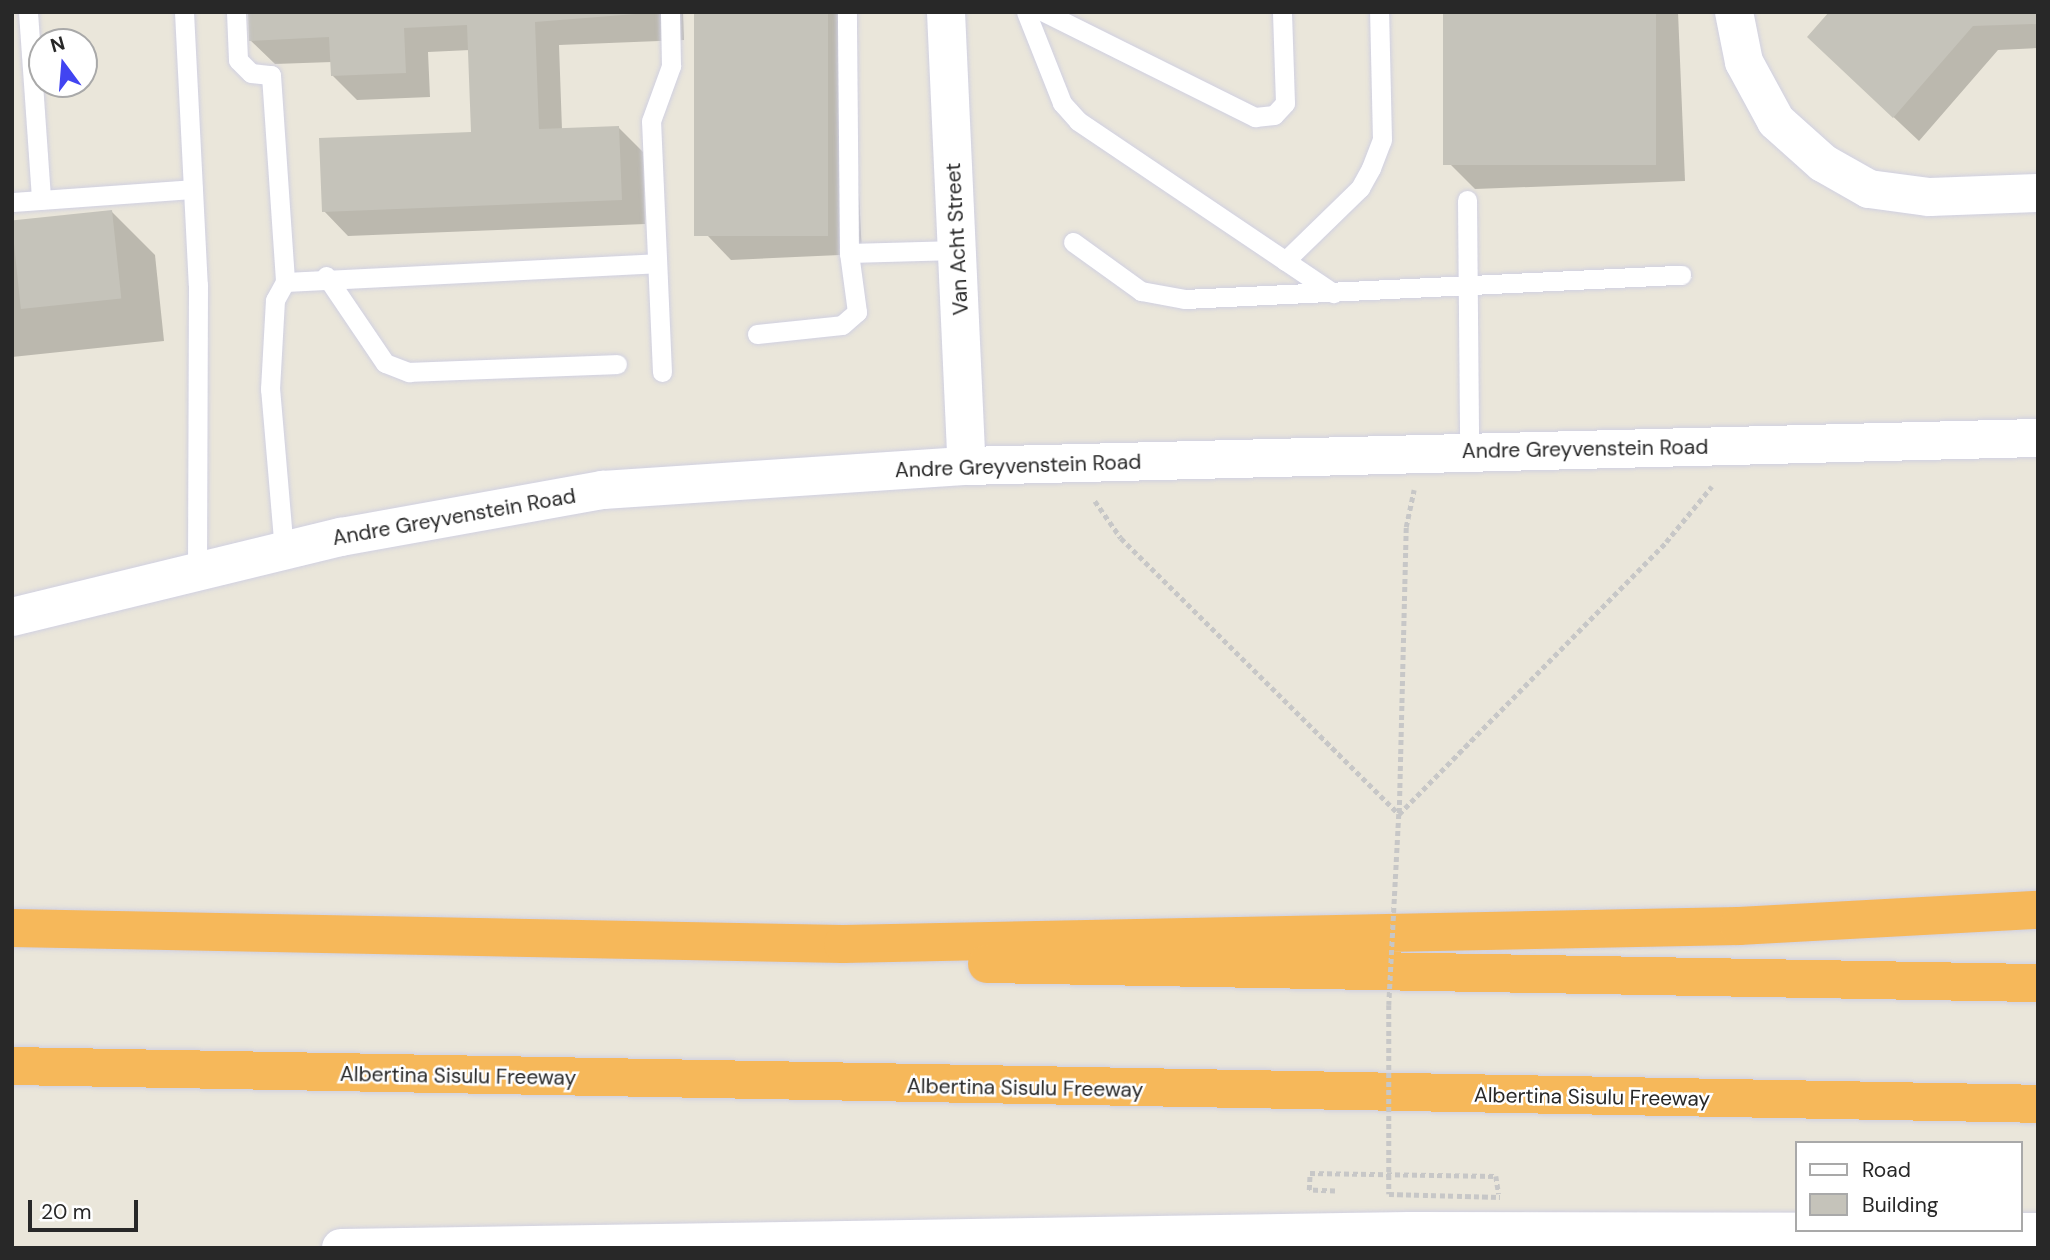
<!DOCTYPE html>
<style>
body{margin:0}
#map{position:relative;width:2050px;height:1260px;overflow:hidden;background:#eae6da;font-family:"DM Sans",sans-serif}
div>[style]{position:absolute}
.shadow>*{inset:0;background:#0003}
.building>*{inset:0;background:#c5c3ba;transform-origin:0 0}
.path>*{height:4.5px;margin-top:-2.25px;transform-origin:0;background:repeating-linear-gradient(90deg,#c7c7c7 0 5px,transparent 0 8.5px)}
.roads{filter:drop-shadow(0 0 2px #d0d0e1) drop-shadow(0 0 2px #d0d0e1)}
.service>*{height:19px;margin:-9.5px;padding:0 9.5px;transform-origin:9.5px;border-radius:9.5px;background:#fff}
.minor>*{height:38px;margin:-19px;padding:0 19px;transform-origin:19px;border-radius:19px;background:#fff}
.secondary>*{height:38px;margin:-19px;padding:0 19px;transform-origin:19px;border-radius:19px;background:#fff}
.motorway>*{height:38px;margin:-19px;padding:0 19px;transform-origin:19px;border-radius:19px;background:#f6b85a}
.path-bridge>*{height:4.5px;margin-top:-2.25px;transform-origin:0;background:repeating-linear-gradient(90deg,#c7c7c7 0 5px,transparent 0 8.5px)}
span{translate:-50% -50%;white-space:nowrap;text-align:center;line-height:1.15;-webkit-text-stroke:5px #fff;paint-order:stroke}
.street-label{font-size:21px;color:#282828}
.frame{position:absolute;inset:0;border:14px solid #282828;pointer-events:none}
.legend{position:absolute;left:1795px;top:1141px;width:228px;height:91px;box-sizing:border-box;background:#fff;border:2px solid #a9a9a9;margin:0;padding:9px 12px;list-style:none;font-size:21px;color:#282828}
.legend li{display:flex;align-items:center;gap:14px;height:35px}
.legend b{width:35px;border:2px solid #a9a9a9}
.north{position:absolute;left:28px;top:28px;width:70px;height:70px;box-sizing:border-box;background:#fff;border:2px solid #a9a9a9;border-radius:50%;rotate:344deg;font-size:19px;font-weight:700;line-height:28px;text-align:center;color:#282828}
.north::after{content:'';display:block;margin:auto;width:24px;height:32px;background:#4144f1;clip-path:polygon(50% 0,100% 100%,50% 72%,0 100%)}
.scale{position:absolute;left:28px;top:1200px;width:110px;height:32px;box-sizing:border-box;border:4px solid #282828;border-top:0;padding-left:9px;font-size:21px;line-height:24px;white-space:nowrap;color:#282828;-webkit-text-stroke:5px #fff;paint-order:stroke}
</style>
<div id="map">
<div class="shadow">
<i style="clip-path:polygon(249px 12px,683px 12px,684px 40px,559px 45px,562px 130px,618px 127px,643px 152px,645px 224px,348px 236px,324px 211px,473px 133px,470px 50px,428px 52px,430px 97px,357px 100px,333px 76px,332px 62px,275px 64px,250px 40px)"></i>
<i style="clip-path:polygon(696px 12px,850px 12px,862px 254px,731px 260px,707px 235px)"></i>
<i style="clip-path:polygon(1445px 12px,1678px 12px,1685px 181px,1475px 189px,1451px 165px)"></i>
<i style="clip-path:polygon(1831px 12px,2038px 12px,2038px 48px,1998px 50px,1919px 141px,1834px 61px)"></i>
<i style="clip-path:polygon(112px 212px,155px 255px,164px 341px,12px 357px,12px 223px)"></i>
</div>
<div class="building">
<i style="clip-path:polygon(248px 12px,661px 12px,535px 22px,539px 129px,619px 126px,622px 200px,322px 212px,319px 138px,471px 132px,467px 25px,404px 28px,406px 73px,331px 76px,329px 37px,249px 41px)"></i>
<i style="left:694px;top:12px;width:134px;height:224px"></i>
<i style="left:1443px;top:12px;width:213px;height:153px"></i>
<i style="clip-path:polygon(1829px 12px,2038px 12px,2038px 24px,1973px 26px,1893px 118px,1807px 37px)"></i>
<i style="left:112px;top:210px;width:89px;height:101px;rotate:84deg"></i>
</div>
<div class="path">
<i style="left:1095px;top:501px;width:45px;rotate:54.9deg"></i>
<i style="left:1121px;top:538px;width:392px;rotate:44.8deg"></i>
<i style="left:1399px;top:813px;width:286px;rotate:-88.6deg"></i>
<i style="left:1406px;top:527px;width:38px;rotate:-78deg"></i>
<i style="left:1399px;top:814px;width:381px;rotate:-45.5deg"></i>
<i style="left:1666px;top:542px;width:72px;rotate:-50.6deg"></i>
<i style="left:1335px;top:1191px;width:26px;rotate:-178deg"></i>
<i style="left:1309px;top:1190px;width:17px;rotate:-87deg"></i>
<i style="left:1310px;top:1173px;width:186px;rotate:0.9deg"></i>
<i style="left:1496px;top:1176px;width:18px;rotate:81deg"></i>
</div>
<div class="roads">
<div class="service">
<i style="left:28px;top:12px;width:188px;rotate:86deg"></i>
<i style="left:184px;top:12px;width:273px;rotate:87.1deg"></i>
<i style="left:198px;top:285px;width:287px;rotate:90.2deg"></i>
<i style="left:236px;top:12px;width:48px;rotate:87.6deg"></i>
<i style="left:238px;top:60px;width:18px;rotate:45deg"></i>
<i style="left:251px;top:73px;width:20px;rotate:6deg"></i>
<i style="left:271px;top:75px;width:207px;rotate:86.1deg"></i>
<i style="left:1026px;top:12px;width:98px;rotate:68.4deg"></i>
<i style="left:1062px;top:103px;width:24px;rotate:48deg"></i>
<i style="left:1078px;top:121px;width:308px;rotate:34deg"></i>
<i style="left:1044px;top:12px;width:236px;rotate:26.5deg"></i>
<i style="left:1255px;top:117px;width:19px;rotate:-6deg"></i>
<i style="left:1274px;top:115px;width:16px;rotate:-47deg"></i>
<i style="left:1285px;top:103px;width:91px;rotate:-91.9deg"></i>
<i style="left:1467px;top:200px;width:250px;rotate:89.5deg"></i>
<i style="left:12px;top:202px;width:181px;rotate:-4.1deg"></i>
<i style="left:1073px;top:242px;width:84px;rotate:35.8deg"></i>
<i style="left:1141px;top:291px;width:45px;rotate:10.3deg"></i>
<i style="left:1185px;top:299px;width:497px;rotate:-2.8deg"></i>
<i style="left:849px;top:253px;width:108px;rotate:-1.6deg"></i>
<i style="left:1285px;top:261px;width:105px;rotate:-44.2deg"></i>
<i style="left:1360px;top:188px;width:23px;rotate:-61deg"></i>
<i style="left:1371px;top:168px;width:30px;rotate:-69deg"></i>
<i style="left:1382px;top:140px;width:128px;rotate:-91.3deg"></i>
<i style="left:326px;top:276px;width:105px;rotate:55.9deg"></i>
<i style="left:385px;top:363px;width:26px;rotate:21deg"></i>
<i style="left:409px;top:372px;width:208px;rotate:-2.2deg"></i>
<i style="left:757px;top:334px;width:85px;rotate:-6deg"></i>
<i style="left:842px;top:325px;width:20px;rotate:-41deg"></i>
<i style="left:857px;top:312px;width:60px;rotate:-97.7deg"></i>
<i style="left:849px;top:253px;width:241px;rotate:-90.5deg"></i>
<i style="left:662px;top:372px;width:251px;rotate:-92.5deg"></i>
<i style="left:651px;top:121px;width:59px;rotate:-70deg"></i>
<i style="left:671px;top:66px;width:54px;rotate:-91.1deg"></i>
<i style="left:284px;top:551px;width:163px;rotate:-94.9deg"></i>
<i style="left:270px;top:389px;width:89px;rotate:-86.8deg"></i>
<i style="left:275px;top:300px;width:21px;rotate:-61deg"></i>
<i style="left:285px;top:282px;width:372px;rotate:-2.9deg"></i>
</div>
<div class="minor">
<i style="left:946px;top:12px;width:454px;rotate:87.4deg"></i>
<i style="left:1734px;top:12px;width:51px;rotate:78.7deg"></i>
<i style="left:1744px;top:62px;width:67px;rotate:61.5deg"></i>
<i style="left:1776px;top:121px;width:63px;rotate:41.8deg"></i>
<i style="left:1823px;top:163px;width:53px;rotate:29.5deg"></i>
<i style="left:1869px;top:189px;width:61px;rotate:7.6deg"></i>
<i style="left:1929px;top:197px;width:109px;rotate:-2.1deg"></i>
</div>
<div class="secondary">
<i style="left:12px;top:617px;width:339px;rotate:-13.7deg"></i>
<i style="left:341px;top:537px;width:266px;rotate:-10.2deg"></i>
<i style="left:603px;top:490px;width:365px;rotate:-3.8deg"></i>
<i style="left:967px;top:466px;width:1071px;rotate:-1.5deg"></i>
<i style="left:341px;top:1248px;width:1069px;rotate:-0.91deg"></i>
<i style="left:1410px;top:1231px;width:628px;rotate:0.09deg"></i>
</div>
<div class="motorway">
<i style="left:12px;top:928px;width:831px;rotate:1.1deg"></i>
<i style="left:843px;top:944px;width:896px;rotate:-1.15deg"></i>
<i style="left:1739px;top:926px;width:299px;rotate:-3.1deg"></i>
<i style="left:987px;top:964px;width:1051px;rotate:1.04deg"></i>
<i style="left:12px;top:1066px;width:2026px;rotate:1.07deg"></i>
</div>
</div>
<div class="path-bridge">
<i style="left:1399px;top:814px;width:191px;rotate:93deg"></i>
<i style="left:1389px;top:1005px;width:189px;rotate:90deg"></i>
<i style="left:1389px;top:1194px;width:111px;rotate:1.5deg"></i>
</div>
<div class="street-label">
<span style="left:957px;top:239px;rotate:-93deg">Van Acht Street</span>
<span style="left:1585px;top:449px;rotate:-1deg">Andre Greyvenstein Road</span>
<span style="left:1018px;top:466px;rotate:-2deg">Andre Greyvenstein Road</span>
<span style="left:454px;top:517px;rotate:-10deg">Andre Greyvenstein Road</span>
<span style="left:458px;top:1076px;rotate:1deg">Albertina Sisulu Freeway</span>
<span style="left:1025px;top:1088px;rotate:1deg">Albertina Sisulu Freeway</span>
<span style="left:1592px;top:1097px;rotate:1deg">Albertina Sisulu Freeway</span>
</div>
<div class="frame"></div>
<ul class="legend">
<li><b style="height:9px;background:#fff"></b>Road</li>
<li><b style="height:19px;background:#c5c3ba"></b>Building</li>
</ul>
<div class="north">N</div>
<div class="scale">20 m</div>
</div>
